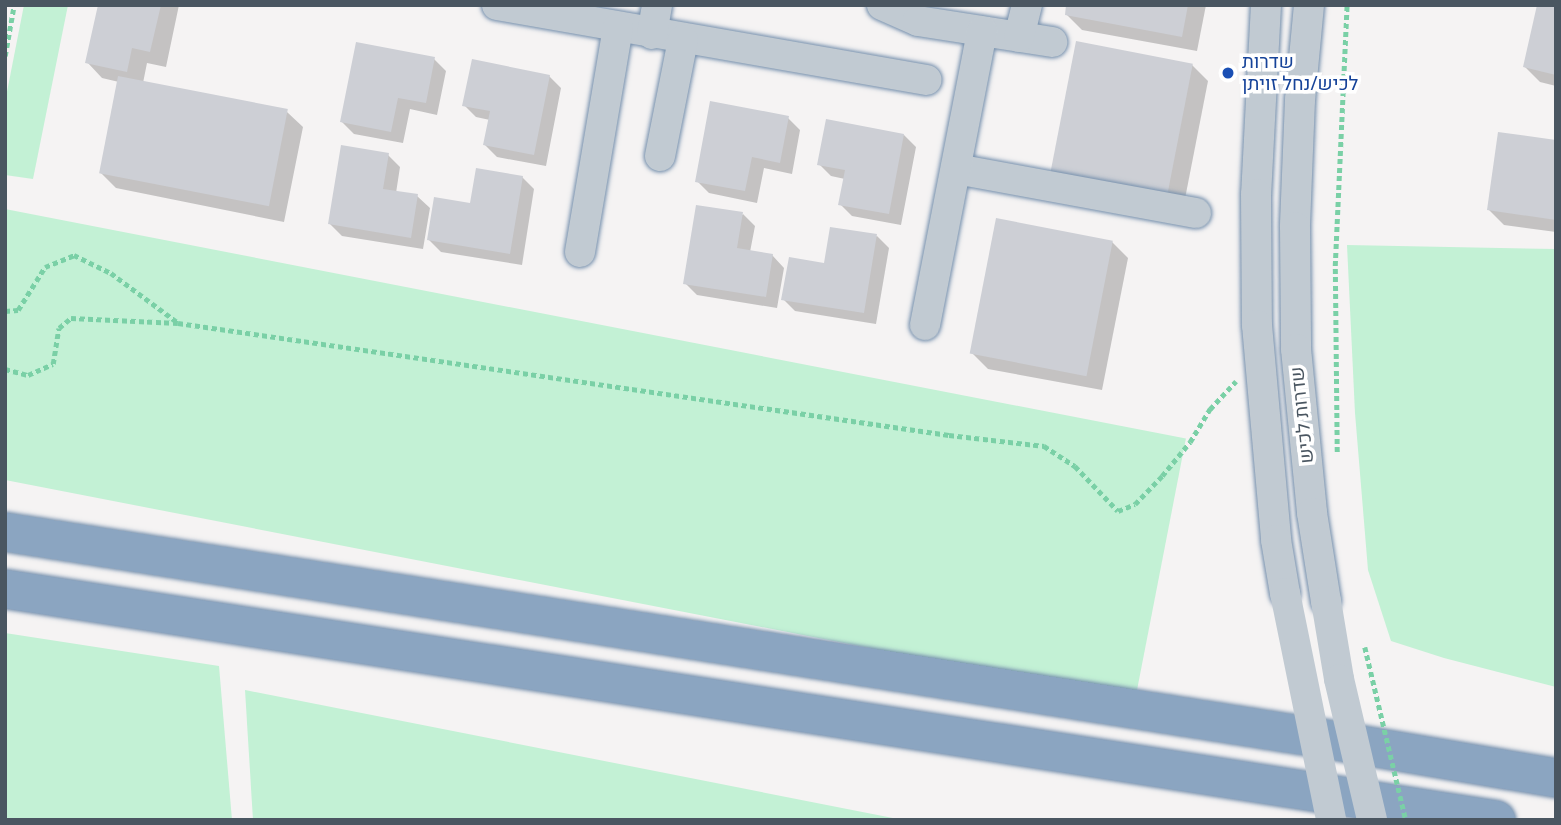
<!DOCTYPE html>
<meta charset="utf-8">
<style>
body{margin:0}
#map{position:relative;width:1561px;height:825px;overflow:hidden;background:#f5f3f3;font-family:"Noto Sans",Heebo,sans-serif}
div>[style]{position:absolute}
.green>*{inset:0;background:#c3f1d5;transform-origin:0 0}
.shadow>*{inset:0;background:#0003}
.building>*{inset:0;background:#cdcfd5;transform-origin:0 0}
.path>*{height:4.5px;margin-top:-2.25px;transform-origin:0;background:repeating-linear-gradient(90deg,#7ad0a6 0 5px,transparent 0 8.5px)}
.roads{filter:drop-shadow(0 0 2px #7690ad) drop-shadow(0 0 2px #7690ad)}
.minor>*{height:30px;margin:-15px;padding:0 15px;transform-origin:15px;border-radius:15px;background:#c1cad2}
.highway>*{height:38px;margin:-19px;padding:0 19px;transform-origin:19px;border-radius:19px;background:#8ba5c1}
.path-bridge>*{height:4.5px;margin-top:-2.25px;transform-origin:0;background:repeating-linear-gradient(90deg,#7ad0a6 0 5px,transparent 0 8.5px)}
.minor-bridge>*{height:30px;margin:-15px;padding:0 15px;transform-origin:15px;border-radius:15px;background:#c1cad2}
.dots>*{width:19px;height:19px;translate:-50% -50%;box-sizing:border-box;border:4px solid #fff;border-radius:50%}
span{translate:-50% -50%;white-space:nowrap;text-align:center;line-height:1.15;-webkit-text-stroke:7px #fff;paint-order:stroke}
.transit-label{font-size:19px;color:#164399}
.left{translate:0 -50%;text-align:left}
.street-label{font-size:19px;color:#4a5661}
.frame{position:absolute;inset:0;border:7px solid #4a5661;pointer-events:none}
</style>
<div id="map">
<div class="green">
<i style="clip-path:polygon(24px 5px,68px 5px,33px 179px,5px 175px,5px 102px)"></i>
<i style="left:5px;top:209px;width:1203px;height:266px;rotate:11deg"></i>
<i style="clip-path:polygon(1347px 245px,1556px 249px,1556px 687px,1444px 658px,1391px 641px,1368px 570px,1355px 413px)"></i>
<i style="clip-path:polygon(5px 633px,219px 666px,232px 820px,5px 820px)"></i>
<i style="clip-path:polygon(245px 690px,903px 820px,253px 820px)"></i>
</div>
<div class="shadow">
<i style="clip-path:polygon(99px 5px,179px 5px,166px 67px,147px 63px,143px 83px,287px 112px,303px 127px,284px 222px,116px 188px,101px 173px,119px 82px,102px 78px,87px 62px)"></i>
<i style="clip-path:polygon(1068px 5px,1206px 5px,1197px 51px,1082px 30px,1066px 14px)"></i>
<i style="clip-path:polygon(1556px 5px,1556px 86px,1540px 82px,1525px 67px)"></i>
<i style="clip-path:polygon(434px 59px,446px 71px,437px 115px,410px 109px,403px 143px,354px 134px,342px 122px)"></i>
<i style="clip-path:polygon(1192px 65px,1208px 81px,1182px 214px,1067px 192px)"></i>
<i style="clip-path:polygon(549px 76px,561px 88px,546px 166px,497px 157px,485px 145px,490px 120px,476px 117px,464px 105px)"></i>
<i style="clip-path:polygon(788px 118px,800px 130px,792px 174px,764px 168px,757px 203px,709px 193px,697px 181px)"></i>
<i style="clip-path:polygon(904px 135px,916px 147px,901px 225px,852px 216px,840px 204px,845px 179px,831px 176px,819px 164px)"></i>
<i style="clip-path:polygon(1556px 142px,1556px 232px,1504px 225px,1488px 209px)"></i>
<i style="clip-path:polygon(388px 155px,400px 167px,396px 193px,417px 196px,430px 208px,423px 249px,342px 236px,330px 224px)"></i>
<i style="clip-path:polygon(522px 177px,534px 189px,522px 265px,441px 252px,429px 240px,471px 205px)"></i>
<i style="clip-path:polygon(743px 214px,755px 226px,750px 252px,772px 255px,784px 268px,777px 308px,697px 295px,685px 283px)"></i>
<i style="clip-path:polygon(877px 236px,889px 248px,876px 324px,795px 311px,783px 299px,825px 265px)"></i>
<i style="clip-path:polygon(1112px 242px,1128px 258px,1102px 390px,988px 369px,972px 353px)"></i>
</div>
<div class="building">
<i style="clip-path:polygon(98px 5px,161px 5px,150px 52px,132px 48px,127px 72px,85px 63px)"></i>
<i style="clip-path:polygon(1066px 5px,1188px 5px,1182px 37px,1065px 15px)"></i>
<i style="clip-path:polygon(1537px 5px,1556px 5px,1556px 75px,1523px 67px)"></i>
<i style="left:1076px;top:41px;width:119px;height:138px;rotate:11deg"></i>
<i style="clip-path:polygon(356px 42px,435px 57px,426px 103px,398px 98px,391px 132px,340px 122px)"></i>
<i style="clip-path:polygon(472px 59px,550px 75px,534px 155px,483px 145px,490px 111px,462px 106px)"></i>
<i style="left:118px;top:76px;width:173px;height:99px;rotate:11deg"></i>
<i style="clip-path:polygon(710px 101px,789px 116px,780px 163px,752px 157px,745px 191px,695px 182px)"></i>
<i style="clip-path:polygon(826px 119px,904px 134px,889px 214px,838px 205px,845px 170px,817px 165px)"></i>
<i style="clip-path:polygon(1498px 132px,1556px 140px,1556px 220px,1487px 210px)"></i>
<i style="clip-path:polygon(341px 145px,389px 153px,383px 189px,418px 194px,411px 238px,328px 224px)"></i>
<i style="clip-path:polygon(476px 168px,523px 176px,510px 254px,427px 240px,434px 197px,470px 203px)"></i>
<i style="clip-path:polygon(696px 205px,743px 212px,737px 248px,773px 254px,766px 297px,683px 284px)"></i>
<i style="left:996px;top:218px;width:119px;height:138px;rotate:11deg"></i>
<i style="clip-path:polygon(830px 227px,877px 234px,864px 313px,781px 300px,789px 257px,824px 263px)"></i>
</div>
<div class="path">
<i style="left:5px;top:56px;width:52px;rotate:-80deg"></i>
<i style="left:5px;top:311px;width:13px;rotate:-4deg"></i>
<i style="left:18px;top:310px;width:51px;rotate:-57.9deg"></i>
<i style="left:45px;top:267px;width:31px;rotate:-22deg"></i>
<i style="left:74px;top:255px;width:41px;rotate:25.9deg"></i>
<i style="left:111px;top:273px;width:82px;rotate:36.6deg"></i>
<i style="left:5px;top:369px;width:24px;rotate:15deg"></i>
<i style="left:28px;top:375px;width:27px;rotate:-24deg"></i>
<i style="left:53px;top:364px;width:36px;rotate:-81deg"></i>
<i style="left:59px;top:328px;width:16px;rotate:-40deg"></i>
<i style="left:71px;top:318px;width:107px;rotate:2.7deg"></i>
<i style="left:178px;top:323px;width:779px;rotate:8.27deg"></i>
<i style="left:949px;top:435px;width:96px;rotate:6.6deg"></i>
<i style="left:1044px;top:446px;width:37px;rotate:33deg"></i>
<i style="left:1075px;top:466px;width:62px;rotate:46.3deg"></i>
<i style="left:1118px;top:511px;width:18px;rotate:-22deg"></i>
<i style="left:1135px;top:504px;width:39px;rotate:-46deg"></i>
<i style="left:1162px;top:476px;width:44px;rotate:-50.5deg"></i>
<i style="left:1190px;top:442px;width:39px;rotate:-59deg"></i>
<i style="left:1210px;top:409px;width:38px;rotate:-47deg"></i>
<i style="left:1337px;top:452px;width:186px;rotate:-90.6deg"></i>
<i style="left:1335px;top:266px;width:261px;rotate:-87.4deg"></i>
</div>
<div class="roads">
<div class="minor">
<i style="left:497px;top:5px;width:436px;rotate:9.9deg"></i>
<i style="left:882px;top:5px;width:39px;rotate:24deg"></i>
<i style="left:918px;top:21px;width:136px;rotate:8.9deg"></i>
<i style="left:1266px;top:5px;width:189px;rotate:93deg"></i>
<i style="left:1256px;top:194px;width:131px;rotate:89.6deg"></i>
<i style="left:1257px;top:325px;width:216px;rotate:84.9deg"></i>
<i style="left:1276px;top:540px;width:54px;rotate:80.4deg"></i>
<i style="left:1309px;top:5px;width:95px;rotate:95.4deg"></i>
<i style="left:1300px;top:100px;width:127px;rotate:92.3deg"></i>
<i style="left:1295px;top:227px;width:122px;rotate:89.5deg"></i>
<i style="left:1296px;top:349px;width:165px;rotate:84.4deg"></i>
<i style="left:1312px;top:513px;width:89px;rotate:81deg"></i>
<i style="left:652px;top:34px;width:29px;rotate:-80deg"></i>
<i style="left:1019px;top:37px;width:33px;rotate:-76deg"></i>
<i style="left:660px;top:156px;width:118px;rotate:-78.8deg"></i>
<i style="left:956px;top:169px;width:244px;rotate:10.4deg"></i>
<i style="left:580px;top:252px;width:227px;rotate:-80.4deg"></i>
<i style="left:925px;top:325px;width:299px;rotate:-79deg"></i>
</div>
<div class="highway">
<i style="left:5px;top:532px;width:1342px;rotate:8.91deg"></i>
<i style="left:1331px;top:740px;width:228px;rotate:9.6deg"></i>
<i style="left:5px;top:589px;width:1509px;rotate:8.81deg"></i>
</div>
</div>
<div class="path-bridge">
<i style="left:1365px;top:647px;width:178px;rotate:76.7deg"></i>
</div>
<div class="minor-bridge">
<i style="left:1285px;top:593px;width:232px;rotate:78.5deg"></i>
<i style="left:1326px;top:601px;width:79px;rotate:80.5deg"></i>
<i style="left:1339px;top:679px;width:145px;rotate:76.8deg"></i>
</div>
<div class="dots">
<i style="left:1228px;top:73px;background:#1a4fb4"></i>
</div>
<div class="transit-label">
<span class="left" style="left:1242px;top:73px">שדרות<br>לכיש/נחל זויתן</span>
</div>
<div class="street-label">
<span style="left:1302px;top:415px;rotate:-96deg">שדרות לכיש</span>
</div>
<div class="frame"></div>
</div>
